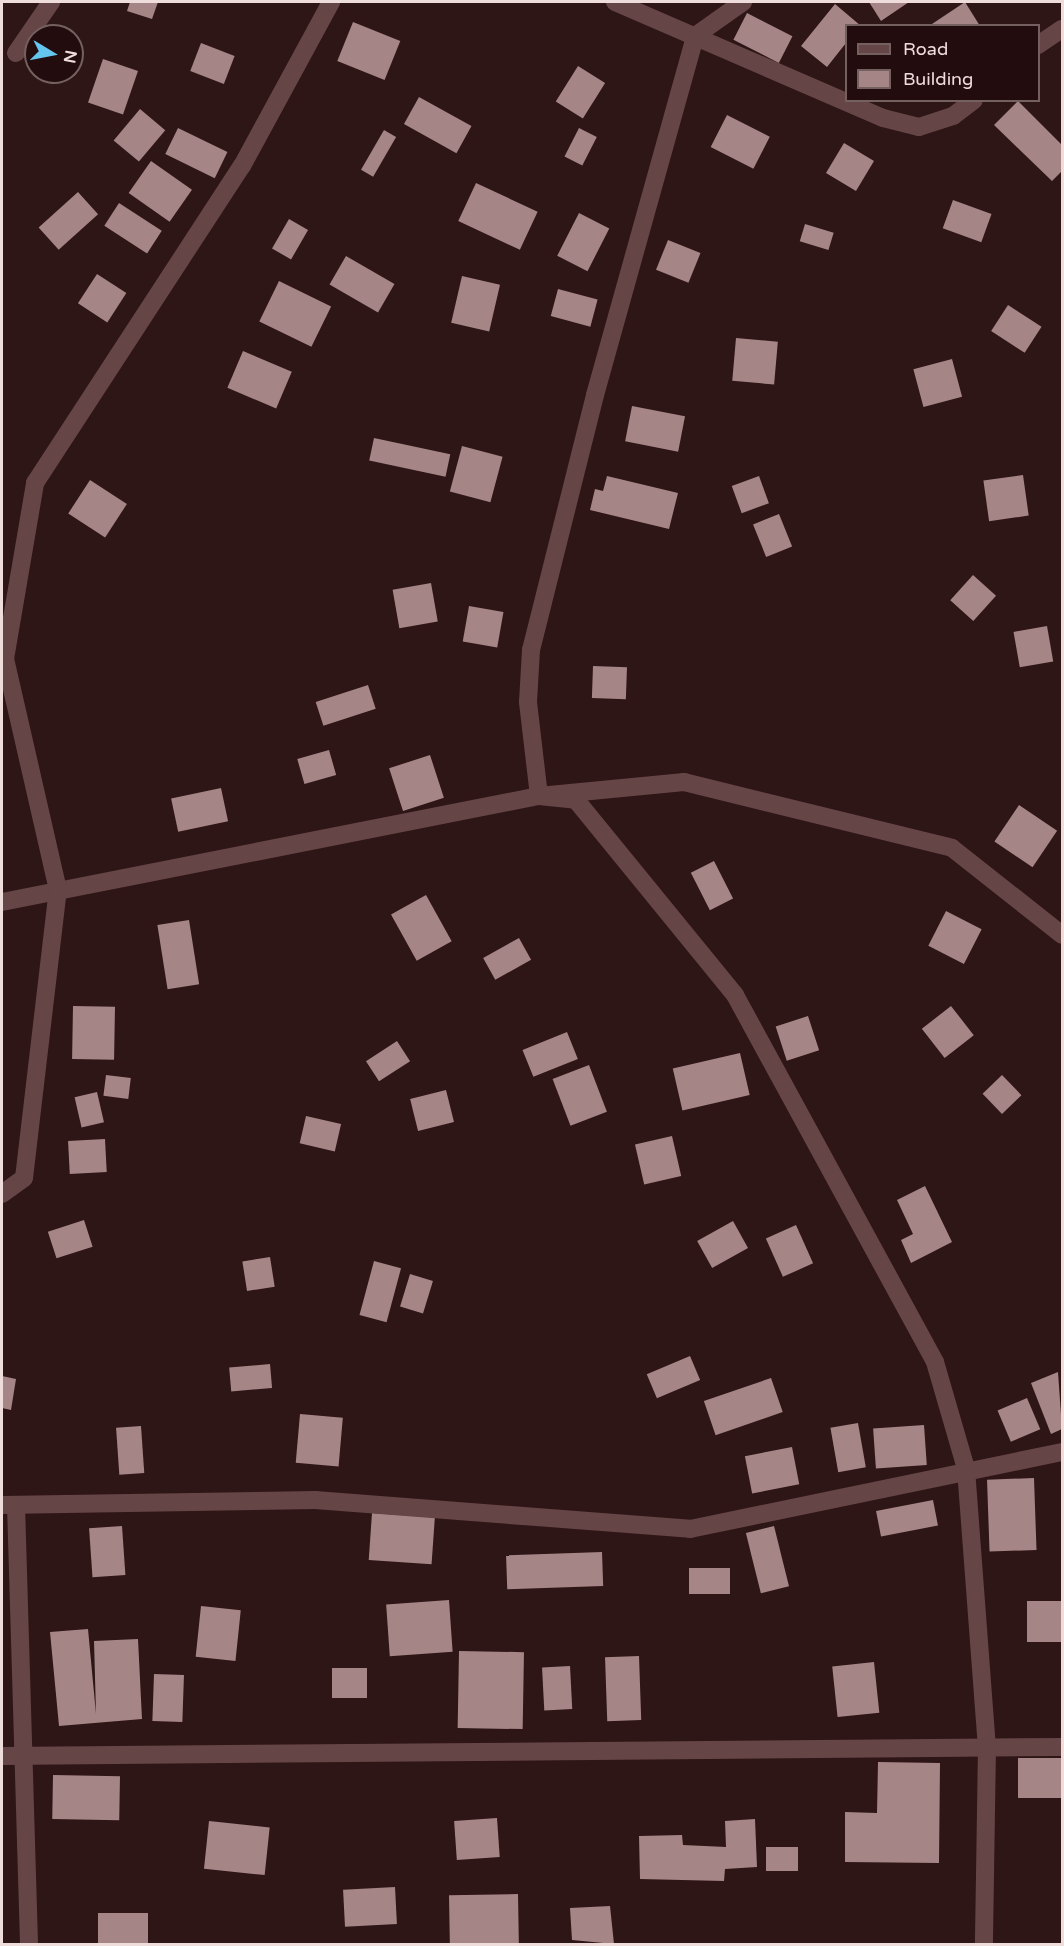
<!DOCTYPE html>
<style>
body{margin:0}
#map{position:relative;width:1064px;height:1946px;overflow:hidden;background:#2e1516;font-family:"Varela Round",sans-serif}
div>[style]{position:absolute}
.building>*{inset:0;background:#a68586;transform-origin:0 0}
.minor>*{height:18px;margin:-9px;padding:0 9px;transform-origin:9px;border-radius:9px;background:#664546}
span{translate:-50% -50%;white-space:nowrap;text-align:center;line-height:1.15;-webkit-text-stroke:6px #230c0d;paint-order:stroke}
.frame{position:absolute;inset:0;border:3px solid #efdddc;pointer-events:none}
.legend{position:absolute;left:845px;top:24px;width:195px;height:78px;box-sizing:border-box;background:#230c0d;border:2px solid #756060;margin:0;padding:8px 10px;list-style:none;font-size:18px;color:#efdddc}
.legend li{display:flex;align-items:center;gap:12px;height:30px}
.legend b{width:30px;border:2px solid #756060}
.north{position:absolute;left:24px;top:24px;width:60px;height:60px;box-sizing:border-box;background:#230c0d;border:2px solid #756060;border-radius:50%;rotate:100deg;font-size:16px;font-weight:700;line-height:24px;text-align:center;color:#efdddc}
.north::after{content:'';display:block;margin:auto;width:21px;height:27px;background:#64c5ee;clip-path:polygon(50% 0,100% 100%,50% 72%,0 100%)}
</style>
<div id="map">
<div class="building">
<i style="clip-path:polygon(130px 2px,158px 2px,152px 19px,127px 11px)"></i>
<i style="clip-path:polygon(869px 2px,909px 2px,881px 21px)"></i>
<i style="clip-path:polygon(965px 2px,980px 26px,929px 26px)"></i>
<i style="clip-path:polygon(835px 4px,861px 26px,846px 26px,846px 43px,827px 67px,801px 46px)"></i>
<i style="left:747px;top:13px;width:51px;height:30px;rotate:27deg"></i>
<i style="left:353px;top:22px;width:51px;height:42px;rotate:22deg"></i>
<i style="left:201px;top:43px;width:36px;height:30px;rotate:21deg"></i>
<i style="left:103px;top:59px;width:37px;height:46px;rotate:19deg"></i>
<i style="left:578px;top:66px;width:32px;height:42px;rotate:32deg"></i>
<i style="left:419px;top:97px;width:60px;height:31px;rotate:29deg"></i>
<i style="clip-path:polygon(1018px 101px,1062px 145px,1062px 171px,1052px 181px,994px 125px)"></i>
<i style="left:140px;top:109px;width:33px;height:41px;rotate:40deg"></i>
<i style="left:727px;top:115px;width:48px;height:36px;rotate:27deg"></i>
<i style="left:178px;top:128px;width:55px;height:29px;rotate:26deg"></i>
<i style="left:579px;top:128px;width:20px;height:32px;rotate:27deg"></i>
<i style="left:384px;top:130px;width:14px;height:46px;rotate:30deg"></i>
<i style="left:844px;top:143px;width:35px;height:35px;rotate:31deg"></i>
<i style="left:151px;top:161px;width:50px;height:39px;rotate:35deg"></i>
<i style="left:476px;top:183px;width:68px;height:42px;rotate:25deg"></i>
<i style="left:78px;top:192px;width:30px;height:53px;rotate:48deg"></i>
<i style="left:953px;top:200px;width:41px;height:30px;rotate:20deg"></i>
<i style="left:119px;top:203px;width:51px;height:27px;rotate:33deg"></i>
<i style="left:579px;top:213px;width:34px;height:48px;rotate:27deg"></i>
<i style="left:289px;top:219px;width:22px;height:34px;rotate:30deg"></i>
<i style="left:805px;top:224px;width:30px;height:18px;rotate:17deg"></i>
<i style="left:668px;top:240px;width:35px;height:32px;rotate:22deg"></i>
<i style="left:346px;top:256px;width:56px;height:33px;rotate:30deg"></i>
<i style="left:97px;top:274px;width:35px;height:35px;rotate:33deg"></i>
<i style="left:462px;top:276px;width:39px;height:48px;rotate:13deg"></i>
<i style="left:279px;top:281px;width:58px;height:45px;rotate:26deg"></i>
<i style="left:558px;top:289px;width:41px;height:28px;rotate:15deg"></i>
<i style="left:1008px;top:305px;width:40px;height:31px;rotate:33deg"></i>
<i style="left:736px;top:338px;width:42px;height:43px;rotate:5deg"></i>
<i style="left:243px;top:351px;width:53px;height:40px;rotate:23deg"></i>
<i style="left:952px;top:359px;width:39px;height:40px;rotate:75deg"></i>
<i style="left:632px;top:406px;width:54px;height:36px;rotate:11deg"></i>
<i style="left:374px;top:438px;width:78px;height:23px;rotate:12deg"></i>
<i style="left:462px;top:446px;width:42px;height:47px;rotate:15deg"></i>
<i style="left:1023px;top:475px;width:41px;height:40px;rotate:82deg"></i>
<i style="clip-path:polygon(607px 476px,678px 493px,669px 529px,590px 510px,595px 489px,603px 491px)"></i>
<i style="left:759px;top:476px;width:29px;height:29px;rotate:70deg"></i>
<i style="left:90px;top:480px;width:44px;height:40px;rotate:33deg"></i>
<i style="left:779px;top:514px;width:35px;height:28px;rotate:68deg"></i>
<i style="left:973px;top:575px;width:31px;height:34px;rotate:42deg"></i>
<i style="left:431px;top:583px;width:39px;height:39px;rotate:80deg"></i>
<i style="left:469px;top:606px;width:35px;height:36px;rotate:10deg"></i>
<i style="left:1047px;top:626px;width:36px;height:34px;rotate:80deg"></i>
<i style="left:593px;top:666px;width:34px;height:32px;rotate:2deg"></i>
<i style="left:368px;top:685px;width:25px;height:55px;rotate:72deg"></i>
<i style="left:329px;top:750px;width:26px;height:33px;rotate:74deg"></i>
<i style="left:430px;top:755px;width:45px;height:43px;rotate:72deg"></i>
<i style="left:221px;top:788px;width:34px;height:51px;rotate:78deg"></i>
<i style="left:1019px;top:805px;width:46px;height:44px;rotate:34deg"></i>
<i style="left:714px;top:861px;width:42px;height:26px;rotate:63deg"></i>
<i style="left:426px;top:895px;width:53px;height:40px;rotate:61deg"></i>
<i style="left:946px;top:911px;width:40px;height:39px;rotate:27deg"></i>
<i style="left:189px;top:920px;width:65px;height:32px;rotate:81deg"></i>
<i style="left:519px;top:938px;width:25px;height:41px;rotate:61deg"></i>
<i style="left:73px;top:1006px;width:42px;height:53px;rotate:1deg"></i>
<i style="left:951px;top:1006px;width:37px;height:37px;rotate:52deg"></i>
<i style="left:808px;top:1016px;width:36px;height:34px;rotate:72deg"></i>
<i style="left:567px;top:1032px;width:29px;height:48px;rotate:68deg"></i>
<i style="left:397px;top:1041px;width:24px;height:37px;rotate:57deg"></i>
<i style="left:740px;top:1053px;width:43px;height:69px;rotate:77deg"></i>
<i style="left:589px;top:1065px;width:50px;height:39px;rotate:69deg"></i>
<i style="left:106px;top:1075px;width:25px;height:21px;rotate:7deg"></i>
<i style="left:1002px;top:1075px;width:28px;height:27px;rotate:46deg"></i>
<i style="left:446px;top:1090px;width:33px;height:37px;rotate:76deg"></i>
<i style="left:97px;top:1092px;width:31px;height:23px;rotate:77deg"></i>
<i style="left:306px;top:1116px;width:36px;height:28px;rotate:13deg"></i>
<i style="left:672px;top:1136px;width:41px;height:38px;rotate:77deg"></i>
<i style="left:105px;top:1139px;width:33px;height:37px;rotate:87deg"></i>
<i style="clip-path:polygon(925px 1186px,952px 1242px,911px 1263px,901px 1240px,913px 1234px,897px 1200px)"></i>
<i style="left:84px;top:1220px;width:28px;height:38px;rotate:72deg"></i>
<i style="left:733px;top:1221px;width:31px;height:41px;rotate:61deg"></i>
<i style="left:796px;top:1225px;width:42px;height:33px;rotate:66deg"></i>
<i style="left:270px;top:1257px;width:30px;height:28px;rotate:81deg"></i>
<i style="left:374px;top:1261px;width:28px;height:56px;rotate:15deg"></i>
<i style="left:410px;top:1274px;width:24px;height:34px;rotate:17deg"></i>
<i style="left:690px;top:1356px;width:26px;height:47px;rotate:67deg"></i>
<i style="left:270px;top:1364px;width:24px;height:41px;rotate:85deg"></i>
<i style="clip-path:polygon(1058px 1372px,1062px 1429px,1051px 1434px,1031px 1383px)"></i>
<i style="clip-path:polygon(2px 1376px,16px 1379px,11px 1410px,2px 1408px)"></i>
<i style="left:771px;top:1378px;width:36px;height:71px;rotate:71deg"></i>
<i style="left:1027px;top:1398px;width:34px;height:32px;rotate:67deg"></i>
<i style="left:300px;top:1414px;width:43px;height:49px;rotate:5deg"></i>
<i style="left:858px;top:1423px;width:45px;height:28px;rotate:80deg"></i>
<i style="left:924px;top:1425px;width:40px;height:51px;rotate:86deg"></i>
<i style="left:141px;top:1426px;width:47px;height:25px;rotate:86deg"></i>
<i style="left:792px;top:1447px;width:38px;height:48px;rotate:79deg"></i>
<i style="left:1034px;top:1478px;width:72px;height:47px;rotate:88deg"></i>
<i style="left:933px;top:1500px;width:26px;height:58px;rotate:79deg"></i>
<i style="left:372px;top:1513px;width:63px;height:47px;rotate:4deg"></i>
<i style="left:122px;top:1526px;width:49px;height:33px;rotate:86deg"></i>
<i style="left:774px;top:1526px;width:62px;height:29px;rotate:76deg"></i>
<i style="left:602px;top:1552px;width:34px;height:96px;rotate:88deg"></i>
<i style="left:730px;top:1568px;width:26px;height:41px;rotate:90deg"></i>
<i style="left:449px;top:1600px;width:52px;height:63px;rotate:86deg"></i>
<i style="left:1062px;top:1601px;width:41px;height:35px;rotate:90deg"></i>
<i style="left:201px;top:1606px;width:40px;height:51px;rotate:6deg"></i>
<i style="clip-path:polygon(88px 1629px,96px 1714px,94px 1641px,138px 1639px,142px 1719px,59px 1726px,50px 1632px)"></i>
<i style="left:459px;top:1651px;width:65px;height:77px;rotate:1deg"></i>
<i style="left:639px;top:1656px;width:64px;height:34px;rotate:88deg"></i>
<i style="left:874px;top:1662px;width:51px;height:42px;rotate:84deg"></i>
<i style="left:570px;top:1666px;width:43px;height:28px;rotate:87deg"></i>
<i style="left:332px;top:1668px;width:35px;height:30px"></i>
<i style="left:154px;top:1674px;width:30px;height:47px;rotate:2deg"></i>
<i style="left:1018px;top:1758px;width:44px;height:40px"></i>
<i style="clip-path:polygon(878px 1762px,940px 1763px,939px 1863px,845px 1862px,845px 1812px,877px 1813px)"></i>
<i style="left:53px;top:1775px;width:67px;height:44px;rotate:1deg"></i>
<i style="left:497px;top:1818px;width:39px;height:43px;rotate:86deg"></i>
<i style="clip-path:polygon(755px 1819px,757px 1867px,725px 1869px,724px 1881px,640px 1879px,639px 1836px,682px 1835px,683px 1845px,726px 1847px,725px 1821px)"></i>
<i style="left:209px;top:1821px;width:61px;height:48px;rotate:6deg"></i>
<i style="left:766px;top:1847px;width:32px;height:24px"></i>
<i style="left:395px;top:1887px;width:37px;height:52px;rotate:87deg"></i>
<i style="left:518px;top:1894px;width:50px;height:69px;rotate:89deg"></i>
<i style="clip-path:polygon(610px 1906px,614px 1944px,572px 1940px,570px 1908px)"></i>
<i style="left:148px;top:1913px;width:31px;height:50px;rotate:90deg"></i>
</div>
<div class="minor">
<i style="left:615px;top:2px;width:292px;rotate:23.4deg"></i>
<i style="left:883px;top:118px;width:37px;rotate:14deg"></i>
<i style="left:919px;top:127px;width:36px;rotate:-18deg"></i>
<i style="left:953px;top:116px;width:26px;rotate:-37deg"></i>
<i style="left:1038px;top:45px;width:29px;rotate:-34deg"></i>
<i style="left:16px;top:53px;width:62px;rotate:-55.5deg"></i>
<i style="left:539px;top:796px;width:37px;rotate:6deg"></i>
<i style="left:576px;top:800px;width:252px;rotate:50.8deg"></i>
<i style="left:735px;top:995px;width:418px;rotate:61.4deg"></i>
<i style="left:935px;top:1362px;width:111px;rotate:73.8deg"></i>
<i style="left:966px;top:1469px;width:279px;rotate:85.7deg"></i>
<i style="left:987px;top:1747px;width:197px;rotate:90.9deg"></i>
<i style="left:539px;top:796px;width:95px;rotate:-96.7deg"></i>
<i style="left:528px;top:702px;width:52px;rotate:-86.7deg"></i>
<i style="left:531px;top:650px;width:263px;rotate:-75.9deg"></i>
<i style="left:595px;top:395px;width:373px;rotate:-74.4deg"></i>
<i style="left:695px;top:36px;width:59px;rotate:-35.3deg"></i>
<i style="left:2px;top:902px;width:547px;rotate:-11.17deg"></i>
<i style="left:539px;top:796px;width:146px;rotate:-5.5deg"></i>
<i style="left:684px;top:782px;width:276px;rotate:13.8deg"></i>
<i style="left:952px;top:848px;width:140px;rotate:38.3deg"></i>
<i style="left:2px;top:1194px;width:27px;rotate:-36deg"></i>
<i style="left:24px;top:1178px;width:290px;rotate:-83.3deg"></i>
<i style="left:58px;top:890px;width:237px;rotate:-102.9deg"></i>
<i style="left:5px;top:659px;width:179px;rotate:-80.3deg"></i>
<i style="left:35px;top:483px;width:379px;rotate:-56.9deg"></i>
<i style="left:242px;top:166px;width:187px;rotate:-61.5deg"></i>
<i style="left:2px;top:1505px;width:313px;rotate:-0.9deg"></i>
<i style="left:315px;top:1500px;width:376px;rotate:4.4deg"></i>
<i style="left:690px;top:1529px;width:380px;rotate:-11.7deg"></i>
<i style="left:16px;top:1505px;width:439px;rotate:88.3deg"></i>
<i style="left:2px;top:1756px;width:1060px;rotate:-0.49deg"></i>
</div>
<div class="frame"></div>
<ul class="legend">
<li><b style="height:8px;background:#664546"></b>Road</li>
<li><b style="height:16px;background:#a68586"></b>Building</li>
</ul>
<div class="north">N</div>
</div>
